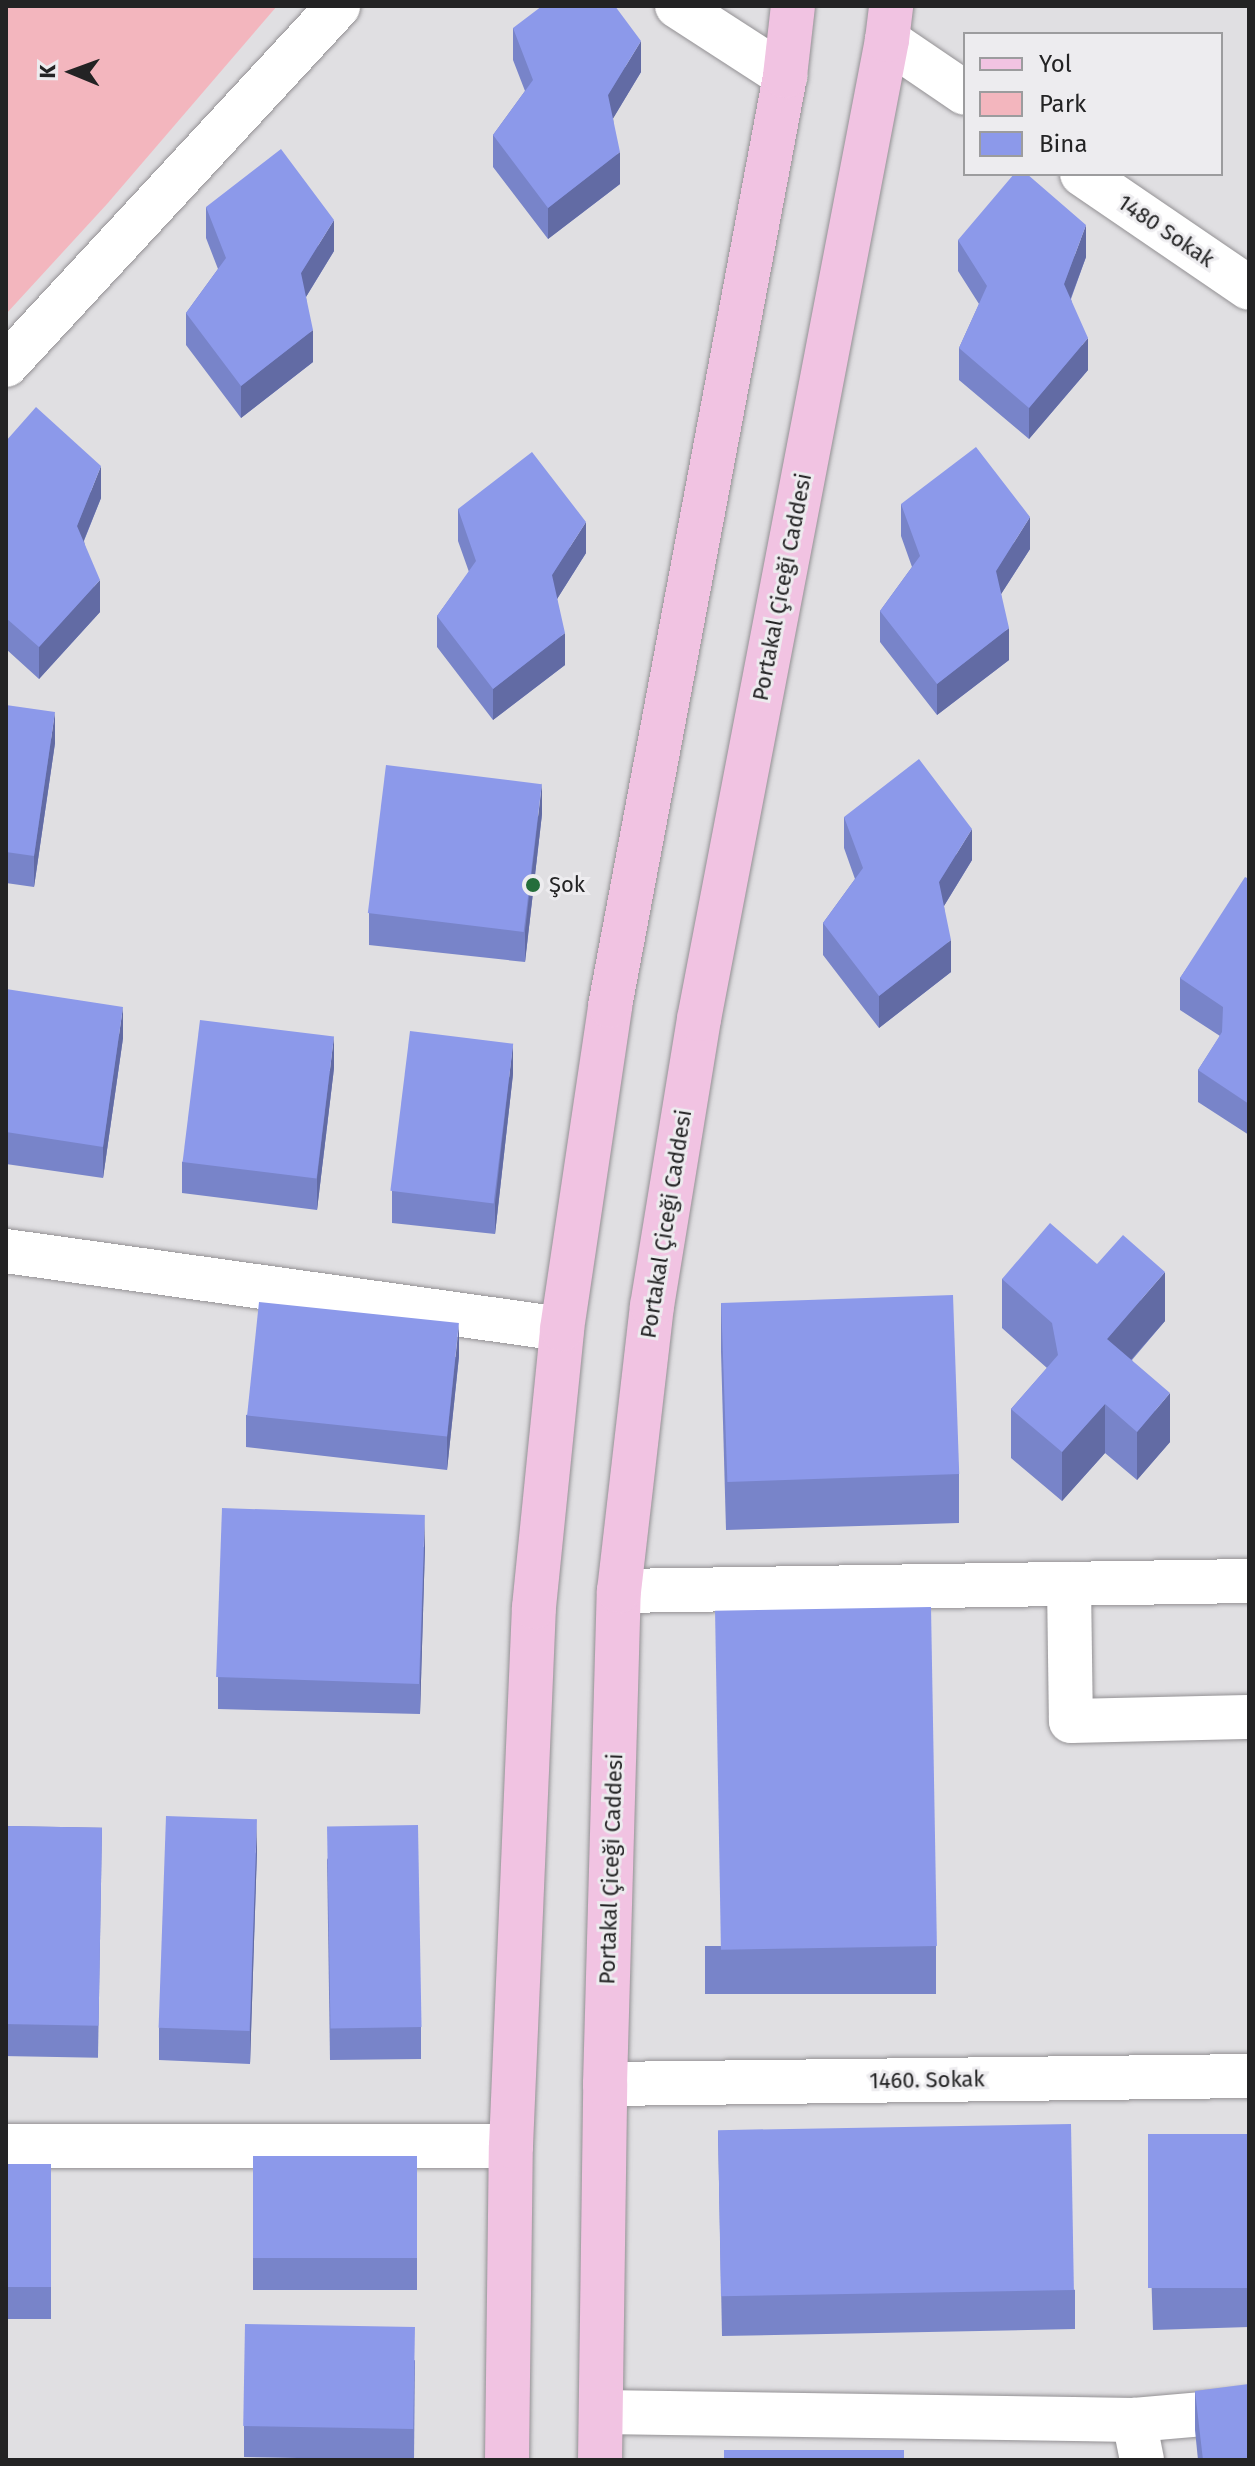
<!DOCTYPE html>
<meta charset="utf-8">
<style>
body{margin:0}
#map{position:relative;width:1255px;height:2466px;overflow:hidden;background:#e0dfe2;font-family:"Fira Sans",sans-serif}
div>[style]{position:absolute}
.green>*{inset:0;background:#f3b6be}
.roads{filter:drop-shadow(0 0 2px #939194) drop-shadow(0 0 2px #939194)}
.minor>*{height:44px;margin:-22px;padding:0 22px;transform-origin:22px;border-radius:22px;background:#fff}
.major>*{height:44px;margin:-22px;padding:0 22px;transform-origin:22px;border-radius:22px;background:#f1c3e2}
.wall>*{inset:0;background:#7884c9;transform-origin:0 0}
.shaded-wall>*{inset:0;background:#626ba4}
.building>*{inset:0;background:#8c99ea;transform-origin:0 0}
.dots>*{width:22px;height:22px;translate:-50% -50%;box-sizing:border-box;border:4px solid #edecef;border-radius:50%}
span{translate:-50% -50%;white-space:nowrap;text-align:center;line-height:1.15;-webkit-text-stroke:6px #edecef;paint-order:stroke}
.street-label{font-size:22px;color:#232324}
.poi-label{font-size:22px;color:#232324}
.left{translate:0 -50%;text-align:left}
.frame{position:absolute;inset:0;border:8px solid #232324;pointer-events:none}
.legend{position:absolute;left:963px;top:32px;width:260px;height:144px;box-sizing:border-box;background:#edecef;border:2px solid #9c9c9e;margin:0;padding:10px 14px;list-style:none;font-size:24px;color:#232324}
.legend li{display:flex;align-items:center;gap:16px;height:40px}
.legend b{width:40px;border:2px solid #9c9c9e}
.north{position:absolute;left:32px;top:32px;width:80px;height:80px;-webkit-text-stroke:6px #edecef;paint-order:stroke;rotate:271deg;font-size:22px;font-weight:700;line-height:32px;text-align:center;color:#232324}
.north::after{content:'';display:block;margin:auto;width:28px;height:36px;background:#232324;clip-path:polygon(50% 0,100% 100%,50% 72%,0 100%)}
</style>
<div id="map">
<div class="green">
<i style="clip-path:polygon(6px 6px,277px 6px,107px 204px,6px 314px)"></i>
</div>
<div class="roads">
<div class="minor">
<i style="left:677px;top:6px;width:129px;rotate:32.9deg"></i>
<i style="left:887px;top:40px;width:94px;rotate:34.2deg"></i>
<i style="left:1082px;top:174px;width:202px;rotate:34.3deg"></i>
<i style="left:6px;top:365px;width:489px;rotate:-47.2deg"></i>
<i style="left:6px;top:1251px;width:561px;rotate:7.99deg"></i>
<i style="left:1069px;top:1584px;width:137px;rotate:89.2deg"></i>
<i style="left:1071px;top:1721px;width:178px;rotate:-1.3deg"></i>
<i style="left:619px;top:1591px;width:630px;rotate:-0.91deg"></i>
<i style="left:605px;top:2084px;width:644px;rotate:-0.71deg"></i>
<i style="left:6px;top:2146px;width:505px"></i>
<i style="left:601px;top:2412px;width:533px;rotate:0.86deg"></i>
<i style="left:1134px;top:2420px;width:115px;rotate:-5deg"></i>
<i style="left:1134px;top:2420px;width:41px;rotate:78.7deg"></i>
</div>
<div class="major">
<i style="left:507px;top:2460px;width:314px;rotate:-89.3deg"></i>
<i style="left:511px;top:2146px;width:539px;rotate:-87.56deg"></i>
<i style="left:534px;top:1607px;width:279px;rotate:-84.2deg"></i>
<i style="left:562px;top:1329px;width:327px;rotate:-81.5deg"></i>
<i style="left:610px;top:1006px;width:946px;rotate:-79.34deg"></i>
<i style="left:785px;top:76px;width:70px;rotate:-83.5deg"></i>
<i style="left:600px;top:2460px;width:376px;rotate:-89.2deg"></i>
<i style="left:605px;top:2084px;width:493px;rotate:-88.4deg"></i>
<i style="left:619px;top:1591px;width:287px;rotate:-83.4deg"></i>
<i style="left:652px;top:1306px;width:291px;rotate:-80.7deg"></i>
<i style="left:699px;top:1019px;width:997px;rotate:-79.13deg"></i>
<i style="left:887px;top:40px;width:34px;rotate:-83deg"></i>
</div>
</div>
<div class="wall">
<i style="clip-path:polygon(513px 28px,641px 72px,613px 118px,620px 184px,548px 239px,493px 167px,493px 135px,525px 91px,513px 60px)"></i>
<i style="clip-path:polygon(206px 207px,334px 251px,306px 297px,313px 362px,241px 418px,186px 345px,186px 313px,218px 269px,206px 238px)"></i>
<i style="clip-path:polygon(958px 240px,1086px 257px,1071px 299px,1088px 370px,1029px 439px,959px 380px,959px 348px,979px 304px,958px 271px)"></i>
<i style="clip-path:polygon(6px 441px,101px 498px,84px 541px,100px 612px,39px 679px,6px 649px)"></i>
<i style="clip-path:polygon(901px 504px,1030px 549px,1001px 594px,1009px 660px,937px 715px,880px 642px,880px 611px,912px 567px,901px 536px)"></i>
<i style="clip-path:polygon(458px 509px,586px 553px,557px 599px,565px 665px,493px 720px,437px 647px,437px 616px,469px 572px,458px 541px)"></i>
<i style="clip-path:polygon(6px 705px,55px 743px,34px 887px,6px 883px)"></i>
<i style="clip-path:polygon(542px 814px,525px 962px,369px 945px,369px 913px)"></i>
<i style="clip-path:polygon(844px 817px,972px 860px,944px 906px,951px 972px,879px 1028px,823px 955px,823px 923px,855px 879px,844px 848px)"></i>
<i style="clip-path:polygon(1249px 879px,1249px 1135px,1198px 1102px,1198px 1070px,1220px 1036px,1180px 1010px,1180px 978px)"></i>
<i style="clip-path:polygon(6px 989px,123px 1038px,103px 1178px,6px 1164px)"></i>
<i style="clip-path:polygon(334px 1068px,317px 1210px,182px 1193px,182px 1162px)"></i>
<i style="clip-path:polygon(513px 1074px,495px 1234px,392px 1223px,392px 1191px)"></i>
<i style="clip-path:polygon(1097px 1264px,1165px 1321px,1132px 1360px,1170px 1442px,1137px 1480px,1105px 1453px,1062px 1501px,1011px 1458px,1011px 1409px,1047px 1368px,1002px 1328px,1002px 1279px)"></i>
<i style="clip-path:polygon(721px 1303px,959px 1474px,959px 1523px,726px 1530px,721px 1351px)"></i>
<i style="clip-path:polygon(459px 1356px,447px 1470px,246px 1447px,246px 1415px)"></i>
<i style="clip-path:polygon(425px 1546px,420px 1714px,218px 1709px,218px 1677px)"></i>
<i style="left:6px;top:1826px;width:96px;height:230px;rotate:1deg"></i>
<i style="clip-path:polygon(257px 1850px,250px 2064px,159px 2060px,159px 2028px)"></i>
<i style="clip-path:polygon(327px 1858px,421px 2027px,421px 2059px,330px 2060px)"></i>
<i style="left:936px;top:1946px;width:48px;height:231px;rotate:90deg"></i>
<i style="clip-path:polygon(718px 2131px,1075px 2290px,1075px 2329px,722px 2336px)"></i>
<i style="clip-path:polygon(1249px 2134px,1249px 2327px,1153px 2330px,1148px 2177px,1148px 2138px)"></i>
<i style="left:417px;top:2156px;width:134px;height:164px;rotate:90deg"></i>
<i style="left:6px;top:2164px;width:45px;height:155px"></i>
<i style="clip-path:polygon(415px 2360px,414px 2460px,244px 2457px,244px 2426px)"></i>
<i style="clip-path:polygon(1195px 2391px,1249px 2460px,1198px 2460px,1195px 2430px)"></i>
</div>
<div class="shaded-wall">
<i style="clip-path:polygon(641px 41px,641px 72px,608px 127px,608px 95px)"></i>
<i style="clip-path:polygon(620px 152px,620px 184px,548px 239px,548px 208px)"></i>
<i style="clip-path:polygon(334px 220px,334px 251px,301px 305px,301px 273px)"></i>
<i style="clip-path:polygon(1086px 225px,1086px 257px,1064px 316px,1064px 284px)"></i>
<i style="clip-path:polygon(313px 330px,313px 362px,241px 418px,241px 386px)"></i>
<i style="clip-path:polygon(1088px 338px,1088px 370px,1029px 439px,1029px 408px)"></i>
<i style="clip-path:polygon(101px 466px,101px 498px,77px 557px,77px 526px)"></i>
<i style="clip-path:polygon(1030px 517px,1030px 549px,996px 602px,996px 571px)"></i>
<i style="clip-path:polygon(586px 522px,586px 553px,552px 607px,552px 575px)"></i>
<i style="clip-path:polygon(100px 580px,100px 612px,39px 679px,39px 647px)"></i>
<i style="clip-path:polygon(1009px 628px,1009px 660px,937px 715px,937px 684px)"></i>
<i style="clip-path:polygon(565px 633px,565px 665px,493px 720px,493px 689px)"></i>
<i style="clip-path:polygon(55px 712px,55px 743px,34px 887px,34px 856px)"></i>
<i style="clip-path:polygon(542px 783px,542px 814px,525px 962px,525px 931px)"></i>
<i style="clip-path:polygon(972px 829px,972px 860px,939px 914px,939px 882px)"></i>
<i style="clip-path:polygon(951px 940px,951px 972px,879px 1028px,879px 996px)"></i>
<i style="clip-path:polygon(123px 1007px,123px 1038px,103px 1178px,103px 1147px)"></i>
<i style="clip-path:polygon(334px 1036px,334px 1068px,317px 1210px,317px 1178px)"></i>
<i style="clip-path:polygon(513px 1043px,513px 1074px,495px 1234px,495px 1203px)"></i>
<i style="clip-path:polygon(1165px 1272px,1165px 1321px,1107px 1387px,1107px 1339px)"></i>
<i style="clip-path:polygon(459px 1324px,459px 1356px,447px 1470px,447px 1438px)"></i>
<i style="clip-path:polygon(1170px 1393px,1170px 1442px,1137px 1480px,1137px 1432px)"></i>
<i style="clip-path:polygon(1105px 1404px,1105px 1453px,1062px 1501px,1062px 1452px)"></i>
<i style="clip-path:polygon(425px 1514px,425px 1546px,420px 1714px,420px 1683px)"></i>
<i style="clip-path:polygon(257px 1819px,257px 1850px,250px 2064px,250px 2032px)"></i>
</div>
<div class="building">
<i style="clip-path:polygon(542px 6px,615px 6px,641px 41px,608px 95px,620px 152px,548px 208px,493px 135px,533px 80px,513px 28px)"></i>
<i style="clip-path:polygon(281px 149px,334px 220px,301px 273px,313px 330px,241px 386px,186px 313px,226px 258px,206px 207px)"></i>
<i style="clip-path:polygon(1014px 174px,1027px 174px,1086px 225px,1064px 284px,1088px 338px,1029px 408px,959px 348px,987px 286px,958px 240px)"></i>
<i style="clip-path:polygon(36px 407px,101px 466px,77px 526px,100px 580px,39px 647px,6px 618px,6px 441px)"></i>
<i style="clip-path:polygon(976px 447px,1030px 517px,996px 571px,1009px 628px,937px 684px,880px 611px,920px 556px,901px 504px)"></i>
<i style="clip-path:polygon(532px 452px,586px 522px,552px 575px,565px 633px,493px 689px,437px 616px,476px 561px,458px 509px)"></i>
<i style="clip-path:polygon(6px 705px,55px 712px,34px 856px,6px 852px)"></i>
<i style="clip-path:polygon(919px 759px,972px 829px,939px 882px,951px 940px,879px 996px,823px 923px,863px 868px,844px 817px)"></i>
<i style="left:386px;top:765px;width:157px;height:149px;rotate:7deg"></i>
<i style="clip-path:polygon(1245px 877px,1249px 879px,1249px 1104px,1198px 1070px,1222px 1032px,1223px 1007px,1180px 978px)"></i>
<i style="clip-path:polygon(6px 989px,123px 1007px,103px 1147px,6px 1132px)"></i>
<i style="left:200px;top:1020px;width:135px;height:143px;rotate:7deg"></i>
<i style="left:410px;top:1031px;width:104px;height:161px;rotate:7deg"></i>
<i style="clip-path:polygon(1050px 1223px,1097px 1264px,1123px 1235px,1165px 1272px,1107px 1339px,1170px 1393px,1137px 1432px,1105px 1404px,1062px 1452px,1011px 1409px,1058px 1355px,1052px 1323px,1002px 1279px)"></i>
<i style="left:953px;top:1295px;width:179px;height:232px;rotate:88deg"></i>
<i style="left:259px;top:1302px;width:201px;height:114px;rotate:6deg"></i>
<i style="left:222px;top:1508px;width:203px;height:169px;rotate:2deg"></i>
<i style="left:931px;top:1607px;width:339px;height:216px;rotate:89deg"></i>
<i style="left:166px;top:1816px;width:91px;height:212px;rotate:2deg"></i>
<i style="left:418px;top:1825px;width:202px;height:91px;rotate:89deg"></i>
<i style="left:6px;top:1826px;width:96px;height:198px;rotate:1deg"></i>
<i style="left:1071px;top:2124px;width:166px;height:353px;rotate:89deg"></i>
<i style="left:1249px;top:2134px;width:154px;height:101px;rotate:90deg"></i>
<i style="left:417px;top:2156px;width:102px;height:164px;rotate:90deg"></i>
<i style="left:6px;top:2164px;width:45px;height:123px"></i>
<i style="left:245px;top:2324px;width:170px;height:102px;rotate:1deg"></i>
<i style="clip-path:polygon(1249px 2384px,1249px 2460px,1203px 2460px,1195px 2391px)"></i>
<i style="left:724px;top:2450px;width:180px;height:10px"></i>
</div>
<div class="dots">
<i style="left:533px;top:885px;background:#246e3b"></i>
</div>
<div class="street-label">
<span style="left:1166px;top:231px;rotate:34deg">1480 Sokak</span>
<span style="left:782px;top:587px;rotate:-79deg">Portakal Çiceği Caddesi</span>
<span style="left:666px;top:1224px;rotate:-81deg">Portakal Çiceği Caddesi</span>
<span style="left:611px;top:1869px;rotate:-88deg">Portakal Çiceği Caddesi</span>
<span style="left:927px;top:2080px;rotate:-1deg">1460. Sokak</span>
</div>
<div class="poi-label">
<span class="left" style="left:549px;top:885px">Şok</span>
</div>
<div class="frame"></div>
<ul class="legend">
<li><b style="height:10px;background:#f1c3e2"></b>Yol</li>
<li><b style="height:22px;background:#f3b6be"></b>Park</li>
<li><b style="height:22px;background:#8c99ea"></b>Bina</li>
</ul>
<div class="north">K</div>
</div>
